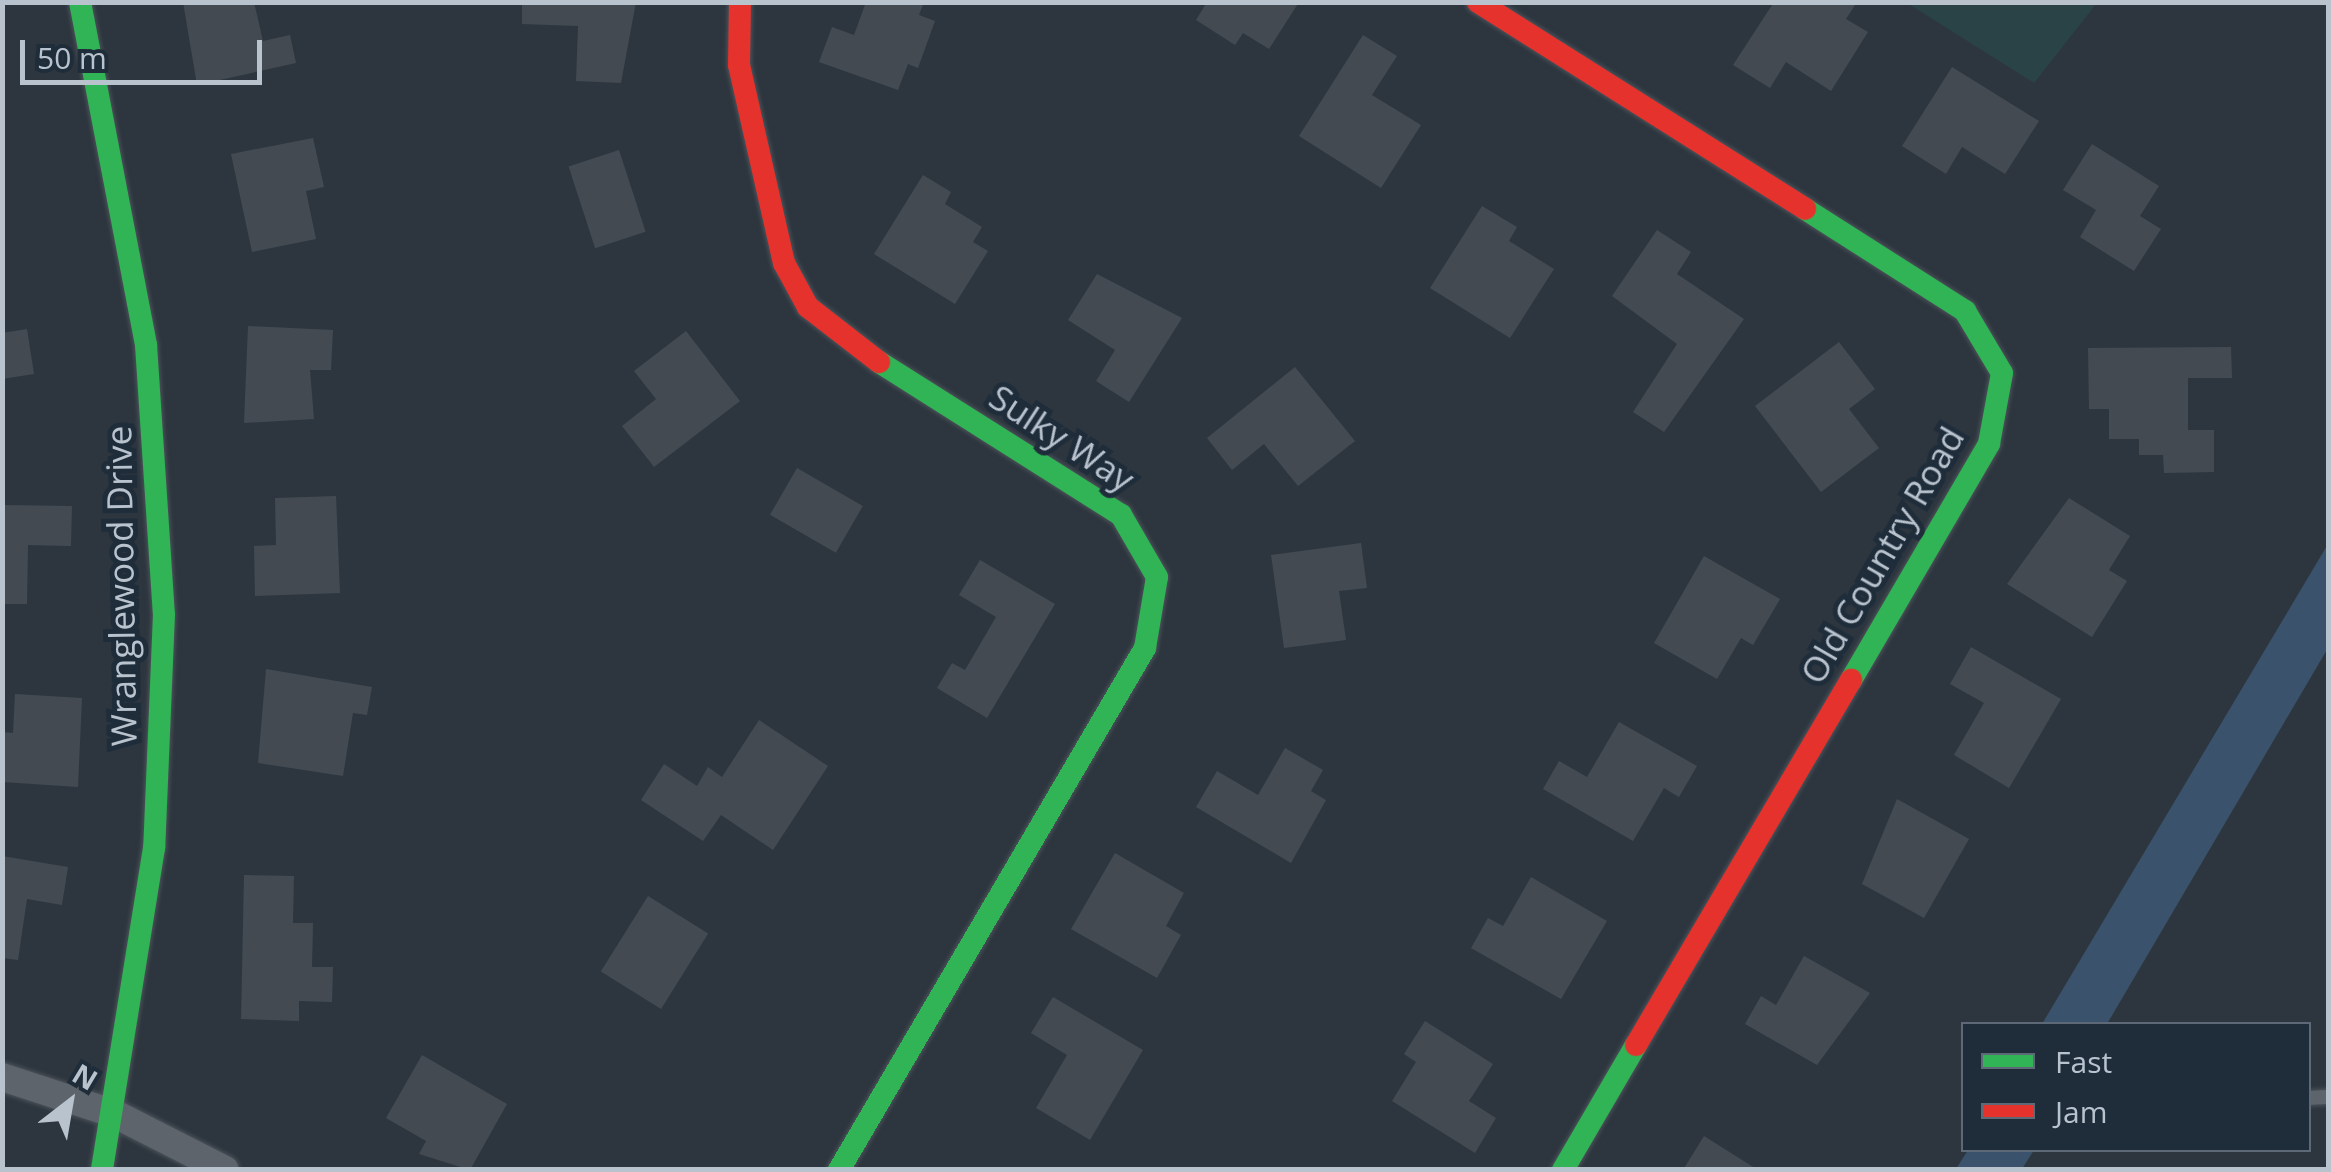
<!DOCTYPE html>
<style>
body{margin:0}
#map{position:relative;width:2331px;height:1172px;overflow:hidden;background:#2d363f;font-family:"Open Sans",sans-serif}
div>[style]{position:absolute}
.green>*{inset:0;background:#294346}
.water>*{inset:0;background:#3a526b}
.building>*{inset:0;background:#434a52;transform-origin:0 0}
.roads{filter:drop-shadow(0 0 2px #4c5259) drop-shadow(0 0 2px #4c5259)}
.lane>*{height:14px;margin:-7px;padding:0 7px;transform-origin:7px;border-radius:7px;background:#5e646c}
.street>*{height:28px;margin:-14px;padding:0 14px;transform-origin:14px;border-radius:14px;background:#5e646c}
.fast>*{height:22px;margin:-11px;padding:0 11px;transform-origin:11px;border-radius:11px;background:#30b455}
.jam>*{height:22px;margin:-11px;padding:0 11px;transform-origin:11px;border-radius:11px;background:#e5322d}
span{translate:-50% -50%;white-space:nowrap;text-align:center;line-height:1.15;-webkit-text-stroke:10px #1f2d3b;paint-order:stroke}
.street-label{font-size:35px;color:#b9c3ce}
.frame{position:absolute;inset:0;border:5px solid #b9c3ce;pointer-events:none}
.legend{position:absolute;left:1961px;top:1022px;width:350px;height:130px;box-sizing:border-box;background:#1f2d3b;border:2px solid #5d6976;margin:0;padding:12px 18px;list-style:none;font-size:30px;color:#b9c3ce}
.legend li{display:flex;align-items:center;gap:20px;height:50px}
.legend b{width:50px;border:2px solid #5d6976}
.north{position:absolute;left:20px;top:1052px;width:100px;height:100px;-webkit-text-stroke:8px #1f2d3b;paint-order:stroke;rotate:31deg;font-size:28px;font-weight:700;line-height:40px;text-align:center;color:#b9c3ce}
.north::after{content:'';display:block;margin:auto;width:35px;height:45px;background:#b9c3ce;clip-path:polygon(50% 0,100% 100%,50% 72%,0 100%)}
.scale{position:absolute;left:20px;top:40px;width:242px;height:45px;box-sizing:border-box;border:5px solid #b9c3ce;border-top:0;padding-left:12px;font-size:30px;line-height:35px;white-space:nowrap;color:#b9c3ce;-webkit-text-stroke:8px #1f2d3b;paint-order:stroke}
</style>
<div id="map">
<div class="green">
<i style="clip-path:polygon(1907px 3px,2097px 3px,2034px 83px)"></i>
</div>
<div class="water">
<i style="clip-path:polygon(2328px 544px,2328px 648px,2107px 1024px,2042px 1024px)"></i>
<i style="clip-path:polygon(1968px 1150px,2034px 1150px,2022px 1169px,1956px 1169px)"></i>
</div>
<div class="building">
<i style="clip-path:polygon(183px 2px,254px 2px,263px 41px,290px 35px,296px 63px,197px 85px)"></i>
<i style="clip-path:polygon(522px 2px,636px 2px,621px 83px,576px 81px,578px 26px,522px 24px)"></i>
<i style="clip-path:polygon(866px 2px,924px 2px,919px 15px,935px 21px,918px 68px,908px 64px,898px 90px,819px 62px,832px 27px,854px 35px)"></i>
<i style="clip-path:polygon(1207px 2px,1299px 2px,1269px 49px,1243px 33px,1235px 45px,1196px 20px)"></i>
<i style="clip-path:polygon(1774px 2px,1857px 2px,1846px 19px,1868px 32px,1831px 91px,1786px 62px,1770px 88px,1733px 65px)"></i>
<i style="clip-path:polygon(1363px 35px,1397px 56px,1372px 95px,1421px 125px,1381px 188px,1299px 136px)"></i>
<i style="clip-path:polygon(1952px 67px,2039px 121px,2005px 174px,1962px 147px,1946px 174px,1902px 146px)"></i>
<i style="clip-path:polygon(313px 138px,324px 187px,306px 191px,316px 239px,252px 252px,231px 154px)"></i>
<i style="clip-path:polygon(2092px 144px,2159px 186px,2140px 216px,2161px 229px,2134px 271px,2080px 237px,2096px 210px,2063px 190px)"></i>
<i style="left:619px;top:150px;width:86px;height:53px;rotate:72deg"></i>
<i style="clip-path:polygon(923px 175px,951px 192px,945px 204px,982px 227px,973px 242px,988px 251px,955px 304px,874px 254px)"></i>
<i style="clip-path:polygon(1482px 206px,1517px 227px,1509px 241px,1554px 269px,1510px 338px,1430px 288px)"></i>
<i style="clip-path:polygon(1657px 230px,1691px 252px,1677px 274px,1744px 319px,1664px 432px,1633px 412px,1677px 344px,1612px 296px)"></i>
<i style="clip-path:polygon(1097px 274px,1182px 318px,1129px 402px,1096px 381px,1115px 350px,1068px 320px)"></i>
<i style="clip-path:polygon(248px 326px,333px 330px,331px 370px,310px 370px,314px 419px,244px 423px)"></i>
<i style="clip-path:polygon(27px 329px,34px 374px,2px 379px,2px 333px)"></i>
<i style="clip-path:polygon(686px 331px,740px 401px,654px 467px,622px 426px,656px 399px,634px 371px)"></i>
<i style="clip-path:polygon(1839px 342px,1875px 389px,1849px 409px,1879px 448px,1821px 492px,1755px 406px)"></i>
<i style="clip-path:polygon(2231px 347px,2232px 378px,2188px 378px,2188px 430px,2214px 430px,2214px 472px,2164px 473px,2163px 455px,2139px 455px,2139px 439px,2109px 439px,2109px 409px,2089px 409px,2088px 348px)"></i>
<i style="clip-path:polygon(1295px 367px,1355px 441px,1298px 486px,1264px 444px,1232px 470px,1207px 438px)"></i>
<i style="left:797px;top:468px;width:76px;height:54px;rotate:30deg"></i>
<i style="clip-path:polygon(336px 496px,340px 593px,255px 596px,254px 546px,276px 545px,275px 498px)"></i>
<i style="clip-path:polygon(2069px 498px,2130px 536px,2109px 570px,2127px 581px,2092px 637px,2007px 584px)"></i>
<i style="clip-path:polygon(2px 505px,72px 506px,71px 546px,28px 545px,27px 604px,2px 604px)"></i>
<i style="clip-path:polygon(1361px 543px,1367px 588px,1339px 591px,1346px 640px,1284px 648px,1271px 555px)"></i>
<i style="clip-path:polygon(1704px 556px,1780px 599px,1753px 645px,1741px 638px,1717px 679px,1654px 643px)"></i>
<i style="clip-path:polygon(980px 560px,1055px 604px,987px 718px,937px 688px,952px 663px,965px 670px,996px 617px,959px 595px)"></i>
<i style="clip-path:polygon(1971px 647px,2061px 699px,2009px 788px,1954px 755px,1984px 703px,1950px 684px)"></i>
<i style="clip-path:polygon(266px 669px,372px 687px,367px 715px,353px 713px,343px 776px,258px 763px)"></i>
<i style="clip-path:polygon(15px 694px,82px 698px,78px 787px,2px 782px,2px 732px,13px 733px)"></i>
<i style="clip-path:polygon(759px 720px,828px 766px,773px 850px,721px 815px,703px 841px,641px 800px,664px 764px,697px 786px,708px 767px,722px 777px)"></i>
<i style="clip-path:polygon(1619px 722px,1697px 766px,1679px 797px,1664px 788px,1633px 841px,1543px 789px,1559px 761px,1587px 777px)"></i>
<i style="clip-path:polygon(1285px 748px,1323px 770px,1311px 791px,1326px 800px,1291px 863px,1196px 807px,1217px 771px,1258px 795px)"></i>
<i style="clip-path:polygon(1897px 799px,1969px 839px,1924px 918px,1862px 884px)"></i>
<i style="clip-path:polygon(1115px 853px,1184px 893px,1166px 926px,1181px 935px,1157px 978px,1071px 929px)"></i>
<i style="clip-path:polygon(2px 856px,68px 867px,62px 905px,27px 899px,18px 960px,2px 958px)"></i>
<i style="clip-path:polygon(244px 875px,294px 876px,293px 923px,313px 923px,312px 967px,333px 967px,332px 1002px,299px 1001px,299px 1021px,241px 1019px)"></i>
<i style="clip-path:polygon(1531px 877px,1607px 921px,1561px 999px,1471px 948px,1488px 918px,1503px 926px)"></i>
<i style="left:648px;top:896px;width:71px;height:89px;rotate:32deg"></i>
<i style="clip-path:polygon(1804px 956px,1870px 993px,1817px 1065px,1745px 1024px,1761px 996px,1776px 1005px)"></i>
<i style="clip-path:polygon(1053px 997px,1143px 1050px,1090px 1140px,1036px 1108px,1067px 1055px,1031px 1033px)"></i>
<i style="clip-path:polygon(1425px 1021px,1493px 1064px,1469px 1101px,1496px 1118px,1475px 1153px,1392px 1101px,1416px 1062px,1404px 1054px)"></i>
<i style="clip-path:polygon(422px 1055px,507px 1104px,470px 1170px,419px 1154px,426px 1141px,386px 1118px)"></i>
<i style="clip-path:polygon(1704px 1136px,1758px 1170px,1683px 1170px)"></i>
</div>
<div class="roads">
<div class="lane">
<i style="left:2308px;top:1098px;width:20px;rotate:-3deg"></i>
</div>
<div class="street">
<i style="left:2px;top:1077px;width:119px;rotate:18.1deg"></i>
<i style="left:115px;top:1114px;width:123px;rotate:27deg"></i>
</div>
<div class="fast">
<i style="left:80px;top:2px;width:349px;rotate:79.1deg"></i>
<i style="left:146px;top:345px;width:270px;rotate:86.2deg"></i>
<i style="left:164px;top:614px;width:234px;rotate:92.4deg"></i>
<i style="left:154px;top:848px;width:326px;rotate:99.2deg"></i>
<i style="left:1805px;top:209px;width:190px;rotate:32.5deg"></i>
<i style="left:1965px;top:311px;width:72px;rotate:59.2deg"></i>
<i style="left:2002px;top:373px;width:72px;rotate:100.4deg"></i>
<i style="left:1989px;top:444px;width:273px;rotate:120.3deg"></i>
<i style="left:839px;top:1170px;width:605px;rotate:-59.62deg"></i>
<i style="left:1145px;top:648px;width:72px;rotate:-80.4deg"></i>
<i style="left:1157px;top:577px;width:72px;rotate:-120.1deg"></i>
<i style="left:1121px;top:515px;width:286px;rotate:-147.7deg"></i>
<i style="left:1563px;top:1170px;width:145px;rotate:-59.7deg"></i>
</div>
<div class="jam">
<i style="left:740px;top:2px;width:63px;rotate:90.9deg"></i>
<i style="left:739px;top:65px;width:203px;rotate:77.2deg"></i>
<i style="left:784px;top:263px;width:50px;rotate:61.4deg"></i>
<i style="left:808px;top:307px;width:90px;rotate:37.8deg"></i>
<i style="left:1478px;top:2px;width:387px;rotate:32.3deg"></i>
<i style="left:1636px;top:1045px;width:424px;rotate:-59.5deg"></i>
</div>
</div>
<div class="street-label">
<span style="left:1062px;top:438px;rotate:33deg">Sulky Way</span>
<span style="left:1882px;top:555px;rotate:-60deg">Old Country Road</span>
<span style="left:121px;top:586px;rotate:-91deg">Wranglewood Drive</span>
</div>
<div class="frame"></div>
<ul class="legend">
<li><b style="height:12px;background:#30b455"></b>Fast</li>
<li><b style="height:12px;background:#e5322d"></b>Jam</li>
</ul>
<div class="north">N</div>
<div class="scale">50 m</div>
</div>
